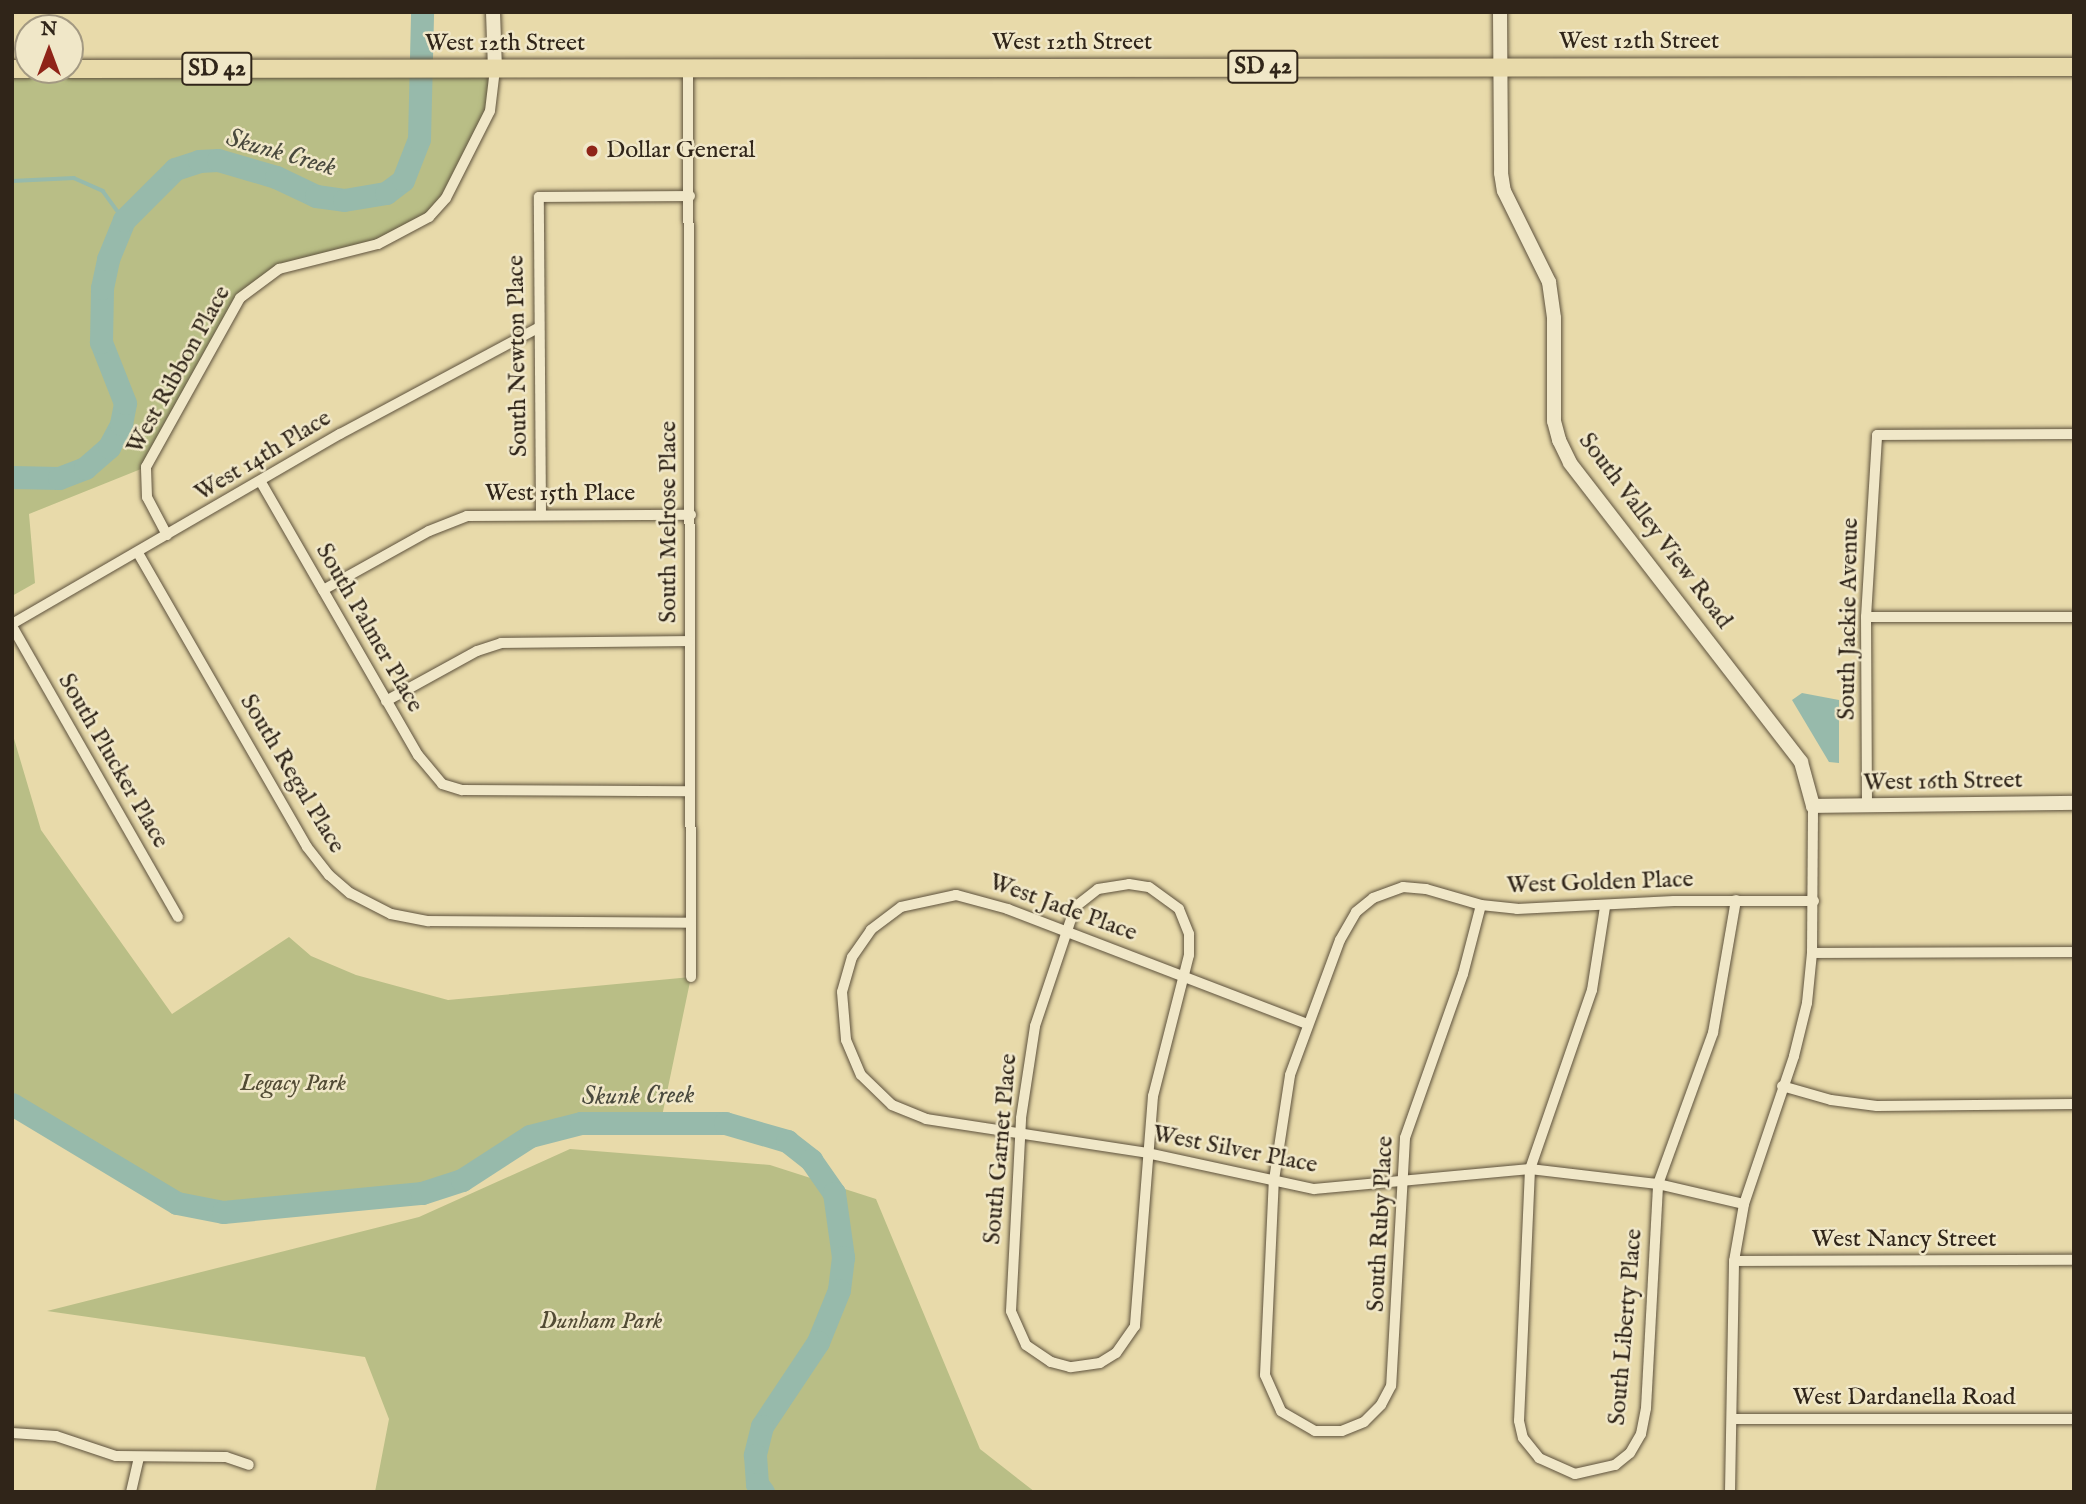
<!DOCTYPE html>
<style>
body{margin:0}
#map{position:relative;width:2086px;height:1504px;overflow:hidden;background:#e8daaa;font-family:"IM FELL English",serif}
div>[style]{position:absolute}
.green>*{inset:0;background:#b9be86}
.water>*{inset:0;background:#97baab}
.stream>*{height:3.5px;margin:-1.75px;padding:0 1.75px;transform-origin:1.75px;border-radius:1.75px;background:#97baab}
.river>*{height:23px;margin:-11.5px;padding:0 11.5px;transform-origin:11.5px;border-radius:11.5px;background:#97baab}
.roads{filter:drop-shadow(0 0 2px #5e523d) drop-shadow(0 0 2px #5e523d)}
.minor>*{height:10px;margin:-5px;padding:0 5px;transform-origin:5px;border-radius:5px;background:#f0e7c8}
.tertiary>*{height:14px;margin:-7px;padding:0 7px;transform-origin:7px;border-radius:7px;background:#f0e7c8}
.primary>*{height:18px;margin:-9px;padding:0 9px;transform-origin:9px;border-radius:9px;background:#e8daaa}
.dots>*{width:19px;height:19px;translate:-50% -50%;box-sizing:border-box;border:4px solid #f0e7c8;border-radius:50%}
span{translate:-50% -50%;white-space:nowrap;text-align:center;line-height:1.15;-webkit-text-stroke:5px #f0e7c8;paint-order:stroke}
.shield-label span{padding:2px 5px;background:#f0e7c8;border:2px solid;border-radius:5px;-webkit-text-stroke-width:0}
.shield-label{font-size:23px;color:#302519;font-weight:700}
.street-label{font-size:24px;color:#302519}
.poi-label{font-size:24px;color:#302519}
.left{translate:0 -50%;text-align:left}
.park-label{font-size:24px;color:#524b34;font-style:italic}
.water-label{font-size:26px;color:#4a4a3e;font-style:italic}
.frame{position:absolute;inset:0;border:14px solid #302519;pointer-events:none}
.north{position:absolute;left:14px;top:14px;width:70px;height:70px;box-sizing:border-box;background:#f0e7c8;border:2px solid #a39982;border-radius:50%;rotate:0deg;font-size:19px;font-weight:700;line-height:28px;text-align:center;color:#302519}
.north::after{content:'';display:block;margin:auto;width:24px;height:32px;background:#8f2418;clip-path:polygon(50% 0,100% 100%,50% 72%,0 100%)}
</style>
<div id="map">
<div class="green">
<i style="clip-path:polygon(12px 68px,495px 69px,490px 111px,446px 198px,422px 223px,378px 244px,265px 276px,229px 316px,146px 467px,29px 514px,35px 583px,12px 596px)"></i>
<i style="clip-path:polygon(12px 732px,41px 830px,172px 1014px,289px 937px,311px 956px,356px 975px,448px 1000px,691px 977px,661px 1121px,581px 1123px,530px 1136px,462px 1180px,422px 1193px,375px 1198px,223px 1212px,177px 1203px,139px 1183px,12px 1104px)"></i>
<i style="clip-path:polygon(570px 1149px,770px 1165px,876px 1199px,980px 1449px,1035px 1492px,375px 1492px,389px 1419px,365px 1357px,47px 1311px,419px 1217px)"></i>
</div>
<div class="water">
<i style="clip-path:polygon(1802px 693px,1839px 700px,1839px 763px,1829px 762px,1792px 700px)"></i>
</div>
<div class="stream">
<i style="left:12px;top:181px;width:62px;rotate:-2.8deg"></i>
<i style="left:74px;top:178px;width:32px;rotate:24deg"></i>
<i style="left:103px;top:191px;width:36px;rotate:54deg"></i>
</div>
<div class="river">
<i style="left:12px;top:477px;width:47px;rotate:1.2deg"></i>
<i style="left:59px;top:478px;width:28px;rotate:-21deg"></i>
<i style="left:85px;top:468px;width:32px;rotate:-41deg"></i>
<i style="left:109px;top:447px;width:26px;rotate:-62deg"></i>
<i style="left:121px;top:424px;width:21px;rotate:-79deg"></i>
<i style="left:125px;top:403px;width:66px;rotate:-111.5deg"></i>
<i style="left:101px;top:342px;width:54px;rotate:-88.9deg"></i>
<i style="left:102px;top:288px;width:30px;rotate:-78deg"></i>
<i style="left:108px;top:259px;width:42px;rotate:-67.7deg"></i>
<i style="left:124px;top:220px;width:72px;rotate:-45deg"></i>
<i style="left:175px;top:169px;width:25px;rotate:-18deg"></i>
<i style="left:199px;top:161px;width:19px;rotate:-3deg"></i>
<i style="left:218px;top:160px;width:60px;rotate:16.3deg"></i>
<i style="left:276px;top:177px;width:44px;rotate:25.4deg"></i>
<i style="left:316px;top:196px;width:28px;rotate:8deg"></i>
<i style="left:344px;top:200px;width:43px;rotate:-9.5deg"></i>
<i style="left:386px;top:193px;width:21px;rotate:-37deg"></i>
<i style="left:403px;top:180px;width:44px;rotate:-68.7deg"></i>
<i style="left:419px;top:139px;width:127px;rotate:-88.6deg"></i>
<i style="left:12px;top:1104px;width:192px;rotate:31deg"></i>
<i style="left:177px;top:1203px;width:47px;rotate:11.1deg"></i>
<i style="left:223px;top:1212px;width:200px;rotate:-5.5deg"></i>
<i style="left:422px;top:1193px;width:42px;rotate:-18deg"></i>
<i style="left:462px;top:1180px;width:81px;rotate:-32.9deg"></i>
<i style="left:530px;top:1136px;width:53px;rotate:-14.3deg"></i>
<i style="left:581px;top:1123px;width:144px"></i>
<i style="left:725px;top:1123px;width:65px;rotate:16.2deg"></i>
<i style="left:787px;top:1141px;width:31px;rotate:38deg"></i>
<i style="left:811px;top:1160px;width:40px;rotate:55.1deg"></i>
<i style="left:834px;top:1193px;width:65px;rotate:82deg"></i>
<i style="left:843px;top:1257px;width:33px;rotate:97deg"></i>
<i style="left:839px;top:1290px;width:56px;rotate:112deg"></i>
<i style="left:818px;top:1342px;width:101px;rotate:123.7deg"></i>
<i style="left:762px;top:1426px;width:30px;rotate:104deg"></i>
<i style="left:755px;top:1455px;width:29px;rotate:86deg"></i>
<i style="left:757px;top:1484px;width:10px;rotate:53deg"></i>
</div>
<div class="roads">
<div class="minor">
<i style="left:688px;top:68px;width:909px;rotate:89.81deg"></i>
<i style="left:262px;top:484px;width:313px;rotate:60.1deg"></i>
<i style="left:418px;top:755px;width:38px;rotate:50deg"></i>
<i style="left:442px;top:784px;width:21px;rotate:17deg"></i>
<i style="left:462px;top:790px;width:227px;rotate:0.3deg"></i>
<i style="left:541px;top:514px;width:317px;rotate:-90.4deg"></i>
<i style="left:539px;top:197px;width:151px;rotate:-0.4deg"></i>
<i style="left:167px;top:535px;width:43px;rotate:-117.8deg"></i>
<i style="left:147px;top:497px;width:30px;rotate:-92deg"></i>
<i style="left:146px;top:467px;width:193px;rotate:-60.9deg"></i>
<i style="left:240px;top:298px;width:49px;rotate:-36.6deg"></i>
<i style="left:279px;top:269px;width:102px;rotate:-14.2deg"></i>
<i style="left:378px;top:244px;width:58px;rotate:-27.9deg"></i>
<i style="left:429px;top:217px;width:25px;rotate:-48deg"></i>
<i style="left:446px;top:198px;width:97px;rotate:-63.2deg"></i>
<i style="left:490px;top:111px;width:42px;rotate:-83.2deg"></i>
<i style="left:138px;top:553px;width:339px;rotate:60.1deg"></i>
<i style="left:307px;top:847px;width:36px;rotate:52deg"></i>
<i style="left:329px;top:875px;width:28px;rotate:41deg"></i>
<i style="left:350px;top:893px;width:46px;rotate:27.1deg"></i>
<i style="left:391px;top:914px;width:38px;rotate:11deg"></i>
<i style="left:428px;top:921px;width:263px;rotate:0.4deg"></i>
<i style="left:323px;top:590px;width:121px;rotate:-29.1deg"></i>
<i style="left:429px;top:531px;width:41px;rotate:-21.5deg"></i>
<i style="left:467px;top:516px;width:224px;rotate:-0.3deg"></i>
<i style="left:1866px;top:617px;width:208px"></i>
<i style="left:12px;top:624px;width:379px;rotate:-30.1deg"></i>
<i style="left:340px;top:434px;width:225px;rotate:-28.2deg"></i>
<i style="left:12px;top:626px;width:335px;rotate:60.3deg"></i>
<i style="left:386px;top:701px;width:104px;rotate:-28.8deg"></i>
<i style="left:477px;top:651px;width:25px;rotate:-18deg"></i>
<i style="left:501px;top:643px;width:188px;rotate:-0.6deg"></i>
<i style="left:1867px;top:805px;width:188px;rotate:-90.3deg"></i>
<i style="left:1866px;top:617px;width:182px;rotate:-86.5deg"></i>
<i style="left:1877px;top:435px;width:197px;rotate:-0.3deg"></i>
<i style="left:1129px;top:884px;width:20px;rotate:9deg"></i>
<i style="left:1149px;top:887px;width:37px;rotate:36deg"></i>
<i style="left:1179px;top:909px;width:27px;rotate:68deg"></i>
<i style="left:1189px;top:934px;width:21px;rotate:90deg"></i>
<i style="left:1189px;top:955px;width:146px;rotate:104.3deg"></i>
<i style="left:1153px;top:1096px;width:231px;rotate:94.5deg"></i>
<i style="left:1135px;top:1326px;width:33px;rotate:125deg"></i>
<i style="left:1116px;top:1353px;width:19px;rotate:148deg"></i>
<i style="left:1100px;top:1363px;width:30px;rotate:172deg"></i>
<i style="left:1070px;top:1367px;width:20px;rotate:-165deg"></i>
<i style="left:1051px;top:1362px;width:30px;rotate:-146deg"></i>
<i style="left:1026px;top:1345px;width:37px;rotate:-114deg"></i>
<i style="left:1011px;top:1311px;width:193px;rotate:-87deg"></i>
<i style="left:1021px;top:1118px;width:93px;rotate:-81.3deg"></i>
<i style="left:1035px;top:1026px;width:126px;rotate:-71.4deg"></i>
<i style="left:1075px;top:907px;width:29px;rotate:-38deg"></i>
<i style="left:1098px;top:889px;width:31px;rotate:-9deg"></i>
<i style="left:1481px;top:905px;width:71px;rotate:104.6deg"></i>
<i style="left:1463px;top:974px;width:174px;rotate:109.5deg"></i>
<i style="left:1405px;top:1138px;width:248px;rotate:93.2deg"></i>
<i style="left:1391px;top:1386px;width:21px;rotate:118deg"></i>
<i style="left:1381px;top:1405px;width:24px;rotate:135deg"></i>
<i style="left:1364px;top:1422px;width:24px;rotate:158deg"></i>
<i style="left:1342px;top:1431px;width:27px;rotate:180deg"></i>
<i style="left:1315px;top:1431px;width:39px;rotate:-150deg"></i>
<i style="left:1281px;top:1411px;width:39px;rotate:-114deg"></i>
<i style="left:1265px;top:1375px;width:195px;rotate:-87.4deg"></i>
<i style="left:1274px;top:1180px;width:106px;rotate:-81.3deg"></i>
<i style="left:1290px;top:1075px;width:144px;rotate:-69.7deg"></i>
<i style="left:1340px;top:940px;width:32px;rotate:-60deg"></i>
<i style="left:1356px;top:912px;width:22px;rotate:-39deg"></i>
<i style="left:1373px;top:898px;width:32px;rotate:-20deg"></i>
<i style="left:1403px;top:887px;width:23px;rotate:5deg"></i>
<i style="left:1426px;top:889px;width:57px;rotate:16.2deg"></i>
<i style="left:1481px;top:905px;width:36px;rotate:6deg"></i>
<i style="left:1517px;top:909px;width:157px;rotate:-2.9deg"></i>
<i style="left:1674px;top:901px;width:140px"></i>
<i style="left:1605px;top:907px;width:84px;rotate:98.9deg"></i>
<i style="left:1592px;top:990px;width:189px;rotate:109.1deg"></i>
<i style="left:1530px;top:1169px;width:252px;rotate:92.5deg"></i>
<i style="left:1519px;top:1421px;width:17px;rotate:77deg"></i>
<i style="left:1523px;top:1438px;width:26px;rotate:51deg"></i>
<i style="left:1539px;top:1458px;width:39px;rotate:24deg"></i>
<i style="left:1575px;top:1474px;width:41px;rotate:-12.7deg"></i>
<i style="left:1615px;top:1465px;width:19px;rotate:-39deg"></i>
<i style="left:1630px;top:1453px;width:22px;rotate:-60deg"></i>
<i style="left:1641px;top:1434px;width:26px;rotate:-79deg"></i>
<i style="left:1646px;top:1408px;width:224px;rotate:-86.9deg"></i>
<i style="left:1658px;top:1184px;width:161px;rotate:-70deg"></i>
<i style="left:1713px;top:1033px;width:135px;rotate:-80.2deg"></i>
<i style="left:1812px;top:953px;width:262px;rotate:-0.2deg"></i>
<i style="left:1307px;top:1024px;width:320px;rotate:-159deg"></i>
<i style="left:1008px;top:909px;width:54px;rotate:-164.9deg"></i>
<i style="left:956px;top:895px;width:56px;rotate:167.7deg"></i>
<i style="left:901px;top:907px;width:38px;rotate:143deg"></i>
<i style="left:871px;top:930px;width:33px;rotate:125deg"></i>
<i style="left:852px;top:957px;width:36px;rotate:106deg"></i>
<i style="left:842px;top:992px;width:48px;rotate:85.2deg"></i>
<i style="left:846px;top:1040px;width:38px;rotate:67deg"></i>
<i style="left:861px;top:1075px;width:43px;rotate:44.1deg"></i>
<i style="left:892px;top:1105px;width:37px;rotate:22deg"></i>
<i style="left:926px;top:1119px;width:224px;rotate:8.7deg"></i>
<i style="left:1147px;top:1153px;width:171px;rotate:12.2deg"></i>
<i style="left:1314px;top:1189px;width:217px;rotate:-5.3deg"></i>
<i style="left:1530px;top:1169px;width:129px;rotate:6.7deg"></i>
<i style="left:1658px;top:1184px;width:88px;rotate:13.1deg"></i>
<i style="left:1782px;top:1086px;width:51px;rotate:15.9deg"></i>
<i style="left:1831px;top:1100px;width:46px;rotate:7.4deg"></i>
<i style="left:1877px;top:1106px;width:197px;rotate:-0.6deg"></i>
<i style="left:1734px;top:1261px;width:340px;rotate:-0.2deg"></i>
<i style="left:1734px;top:1419px;width:340px"></i>
<i style="left:12px;top:1433px;width:44px;rotate:3.9deg"></i>
<i style="left:56px;top:1436px;width:63px;rotate:18.4deg"></i>
<i style="left:116px;top:1456px;width:110px;rotate:0.5deg"></i>
<i style="left:226px;top:1457px;width:24px;rotate:19deg"></i>
<i style="left:131px;top:1492px;width:35px;rotate:-77deg"></i>
<i style="left:1730px;top:1492px;width:231px;rotate:-89deg"></i>
<i style="left:1734px;top:1261px;width:58px;rotate:-80deg"></i>
<i style="left:1744px;top:1204px;width:156px;rotate:-71.3deg"></i>
<i style="left:1794px;top:1056px;width:55px;rotate:-76.2deg"></i>
<i style="left:1807px;top:1003px;width:50px;rotate:-84.3deg"></i>
<i style="left:1812px;top:953px;width:147px;rotate:-89.6deg"></i>
</div>
<div class="tertiary">
<i style="left:493px;top:12px;width:57px;rotate:88deg"></i>
<i style="left:1500px;top:12px;width:161px;rotate:89.6deg"></i>
<i style="left:1501px;top:173px;width:18px;rotate:81deg"></i>
<i style="left:1504px;top:191px;width:102px;rotate:63.7deg"></i>
<i style="left:1549px;top:282px;width:36px;rotate:82deg"></i>
<i style="left:1554px;top:318px;width:103px;rotate:90deg"></i>
<i style="left:1554px;top:421px;width:20px;rotate:75deg"></i>
<i style="left:1559px;top:440px;width:25px;rotate:64deg"></i>
<i style="left:1570px;top:463px;width:378px;rotate:52.3deg"></i>
<i style="left:1801px;top:762px;width:46px;rotate:74.7deg"></i>
<i style="left:1813px;top:806px;width:261px;rotate:-0.7deg"></i>
</div>
<div class="primary">
<i style="left:12px;top:69px;width:16px"></i>
<i style="left:70px;top:69px;width:2004px;rotate:-0.06deg"></i>
</div>
</div>
<div class="dots">
<i style="left:592px;top:151px;background:#8f2418"></i>
</div>
<div class="shield-label">
<span style="left:1263px;top:67px">SD 42</span>
<span style="left:217px;top:69px">SD 42</span>
</div>
<div class="street-label">
<span style="left:1639px;top:42px">West 12th Street</span>
<span style="left:1072px;top:43px">West 12th Street</span>
<span style="left:505px;top:44px">West 12th Street</span>
<span style="left:518px;top:356px;rotate:-91deg">South Newton Place</span>
<span style="left:179px;top:370px;rotate:-61deg">West Ribbon Place</span>
<span style="left:263px;top:456px;rotate:-31deg">West 14th Place</span>
<span style="left:560px;top:494px">West 15th Place</span>
<span style="left:669px;top:522px;rotate:-90deg">South Melrose Place</span>
<span style="left:1655px;top:531px;rotate:53deg">South Valley View Road</span>
<span style="left:1849px;top:619px;rotate:-89deg">South Jackie Avenue</span>
<span style="left:369px;top:628px;rotate:60deg">South Palmer Place</span>
<span style="left:113px;top:761px;rotate:60deg">South Plucker Place</span>
<span style="left:292px;top:774px;rotate:59deg">South Regal Place</span>
<span style="left:1943px;top:782px;rotate:-1deg">West 16th Street</span>
<span style="left:1600px;top:883px;rotate:-2deg">West Golden Place</span>
<span style="left:1063px;top:908px;rotate:20deg">West Jade Place</span>
<span style="left:1001px;top:1149px;rotate:-85deg">South Garnet Place</span>
<span style="left:1235px;top:1150px;rotate:11deg">West Silver Place</span>
<span style="left:1381px;top:1224px;rotate:-87deg">South Ruby Place</span>
<span style="left:1904px;top:1240px">West Nancy Street</span>
<span style="left:1626px;top:1327px;rotate:-85deg">South Liberty Place</span>
<span style="left:1904px;top:1398px">West Dardanella Road</span>
</div>
<div class="poi-label">
<span class="left" style="left:606px;top:151px">Dollar General</span>
</div>
<div class="park-label">
<span style="left:293px;top:1084px">Legacy Park</span>
<span style="left:601px;top:1322px">Dunham Park</span>
</div>
<div class="water-label">
<span style="left:281px;top:153px;rotate:16deg">Skunk Creek</span>
<span style="left:638px;top:1096px;rotate:-1deg">Skunk Creek</span>
</div>
<div class="frame"></div>
<div class="north">N</div>
</div>
